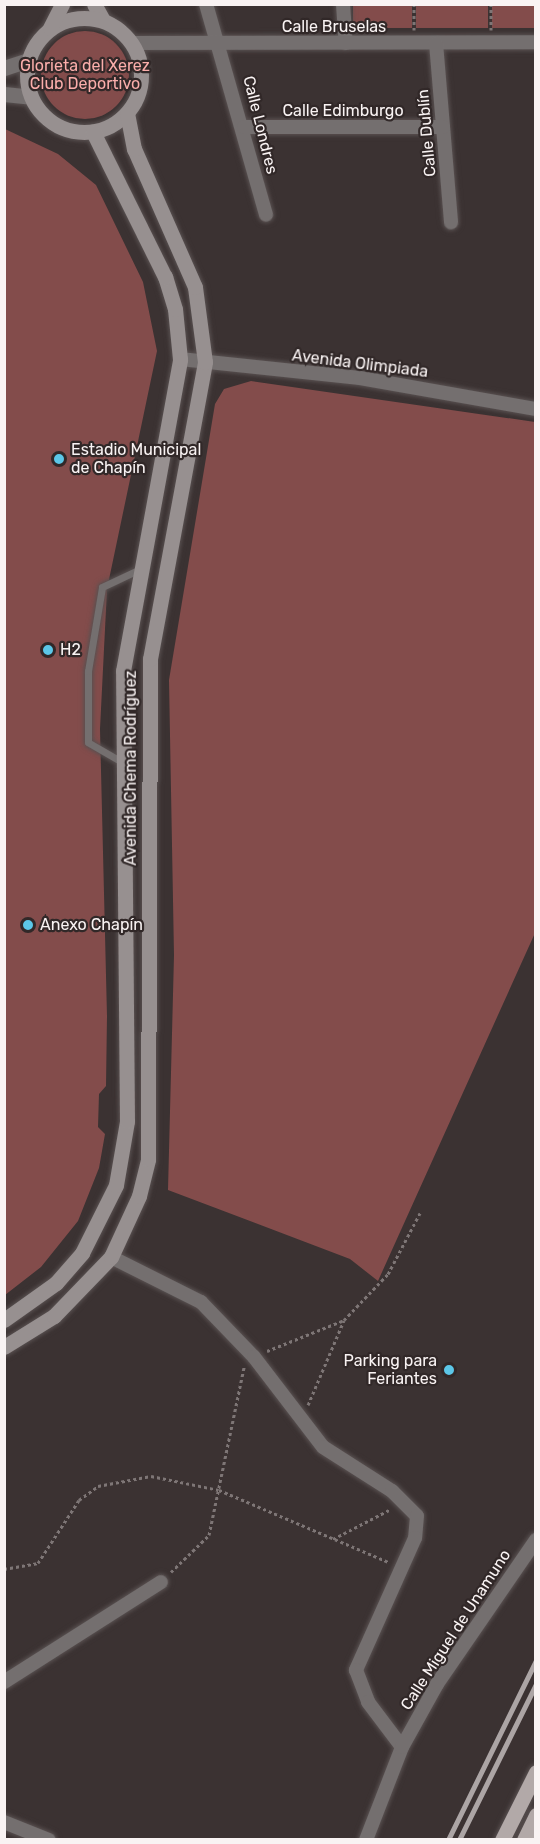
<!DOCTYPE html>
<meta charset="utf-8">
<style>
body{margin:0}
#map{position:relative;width:540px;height:1844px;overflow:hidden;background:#3b3232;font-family:Rubik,sans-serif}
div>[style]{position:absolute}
.green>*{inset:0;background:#834c4b;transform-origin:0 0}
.round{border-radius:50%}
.path>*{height:3px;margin-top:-1.5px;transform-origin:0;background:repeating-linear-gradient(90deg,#7e7676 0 3px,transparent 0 6px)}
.roads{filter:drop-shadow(0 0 2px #595151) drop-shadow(0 0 2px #595151)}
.service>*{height:7px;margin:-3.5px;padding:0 3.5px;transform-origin:3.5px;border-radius:3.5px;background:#746f6f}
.minor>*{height:14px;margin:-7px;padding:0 7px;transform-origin:7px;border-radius:7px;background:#746f6f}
.tertiary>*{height:15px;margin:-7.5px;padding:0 7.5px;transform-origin:7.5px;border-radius:7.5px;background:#746f6f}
.secondary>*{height:15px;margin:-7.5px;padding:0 7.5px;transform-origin:7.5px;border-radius:7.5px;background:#979090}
.secondary>.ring{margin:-7.5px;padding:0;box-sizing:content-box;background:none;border:15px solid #979090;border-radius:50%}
.primary>*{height:15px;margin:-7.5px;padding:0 7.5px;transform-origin:7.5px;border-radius:7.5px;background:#b2a9a8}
.rail>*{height:4.5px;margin:-2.25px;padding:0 2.25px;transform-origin:2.25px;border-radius:2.25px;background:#aca5a5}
.dots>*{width:16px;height:16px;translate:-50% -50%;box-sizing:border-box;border:3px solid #312828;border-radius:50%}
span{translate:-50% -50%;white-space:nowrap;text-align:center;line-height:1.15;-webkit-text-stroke:4.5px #312828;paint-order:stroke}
.street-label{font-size:16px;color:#f9f3f3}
.park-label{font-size:16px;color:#fbaeab}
.poi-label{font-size:16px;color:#f9f3f3}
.left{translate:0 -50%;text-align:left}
.right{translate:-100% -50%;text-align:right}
.frame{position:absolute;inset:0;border:6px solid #f9f3f3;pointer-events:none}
</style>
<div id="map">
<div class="green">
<i style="left:353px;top:5px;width:59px;height:23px"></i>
<i style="left:416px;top:5px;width:72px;height:23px"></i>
<i style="left:492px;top:5px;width:43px;height:23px"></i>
<i class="round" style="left:41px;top:31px;width:88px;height:88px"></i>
<i style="clip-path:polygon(5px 129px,58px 154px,96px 185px,143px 282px,157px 351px,107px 589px,100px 729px,107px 1016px,106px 1086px,99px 1094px,98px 1127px,105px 1134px,99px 1168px,78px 1221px,41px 1267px,5px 1295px)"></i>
<i style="clip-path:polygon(251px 381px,535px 422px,535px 933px,378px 1281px,350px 1259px,168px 1190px,174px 955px,169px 680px,215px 404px,224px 389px)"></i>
</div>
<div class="path">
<i style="left:414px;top:4px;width:26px;rotate:90deg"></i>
<i style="left:491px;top:4px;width:26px;rotate:90deg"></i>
<i style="left:267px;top:1351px;width:83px;rotate:-21.9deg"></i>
<i style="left:344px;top:1320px;width:64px;rotate:-46.3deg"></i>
<i style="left:388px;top:1274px;width:69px;rotate:-62.3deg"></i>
<i style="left:308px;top:1405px;width:92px;rotate:-67deg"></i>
<i style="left:333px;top:1539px;width:65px;rotate:-27.3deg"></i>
<i style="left:4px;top:1569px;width:35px;rotate:-10deg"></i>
<i style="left:38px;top:1563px;width:75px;rotate:-56.9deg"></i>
<i style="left:79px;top:1500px;width:24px;rotate:-36deg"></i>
<i style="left:98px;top:1486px;width:54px;rotate:-10.7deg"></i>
<i style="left:151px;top:1476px;width:69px;rotate:11.6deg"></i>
<i style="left:219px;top:1490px;width:185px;rotate:23deg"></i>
<i style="left:171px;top:1572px;width:53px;rotate:-44.2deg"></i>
<i style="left:209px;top:1535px;width:172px;rotate:-78.2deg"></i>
</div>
<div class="roads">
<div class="service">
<i style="left:122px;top:762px;width:39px;rotate:-150deg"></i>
<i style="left:88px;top:742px;width:71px;rotate:-90deg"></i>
<i style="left:88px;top:671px;width:85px;rotate:-80.5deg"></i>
<i style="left:102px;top:587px;width:42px;rotate:-25.3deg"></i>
</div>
<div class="minor">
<i style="left:206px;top:4px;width:219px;rotate:74.1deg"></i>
<i style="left:343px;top:4px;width:39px;rotate:86deg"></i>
<i style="left:133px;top:43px;width:403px;rotate:-0.1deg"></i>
<i style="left:436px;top:43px;width:180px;rotate:85.2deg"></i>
<i style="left:244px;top:127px;width:199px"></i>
<i style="left:180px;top:359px;width:181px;rotate:6deg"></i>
<i style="left:360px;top:378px;width:179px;rotate:10deg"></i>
<i style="left:111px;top:1257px;width:101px;rotate:26.6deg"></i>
<i style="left:201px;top:1302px;width:76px;rotate:46.1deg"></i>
<i style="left:254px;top:1357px;width:113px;rotate:52.5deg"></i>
<i style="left:323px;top:1447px;width:82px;rotate:32.5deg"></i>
<i style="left:392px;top:1491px;width:35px;rotate:45deg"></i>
<i style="left:417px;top:1516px;width:22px;rotate:95deg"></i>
<i style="left:415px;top:1538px;width:145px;rotate:114.1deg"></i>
<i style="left:356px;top:1670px;width:34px;rotate:69deg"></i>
<i style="left:368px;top:1702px;width:56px;rotate:52.9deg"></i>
<i style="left:4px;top:1682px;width:186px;rotate:-32.5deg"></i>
<i style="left:4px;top:1822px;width:48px;rotate:21.8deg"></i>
<i style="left:366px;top:1840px;width:100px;rotate:-68.8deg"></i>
<i style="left:402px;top:1747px;width:72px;rotate:-60.9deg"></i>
<i style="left:437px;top:1684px;width:175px;rotate:-55.5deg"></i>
</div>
<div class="tertiary">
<i style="left:4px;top:68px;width:26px;rotate:-18deg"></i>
<i style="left:4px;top:94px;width:27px;rotate:6deg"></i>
</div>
<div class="secondary">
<i style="left:94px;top:4px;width:18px;rotate:61deg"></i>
<i class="ring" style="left:27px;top:18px;width:99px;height:99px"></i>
<i style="left:50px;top:28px;width:27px;rotate:-63deg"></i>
<i style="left:4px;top:1320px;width:64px;rotate:-35.4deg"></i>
<i style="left:56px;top:1283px;width:40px;rotate:-49deg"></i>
<i style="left:82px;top:1253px;width:76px;rotate:-63.4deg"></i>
<i style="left:116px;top:1185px;width:65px;rotate:-80.2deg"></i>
<i style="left:127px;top:1121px;width:450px;rotate:-90.5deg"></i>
<i style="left:123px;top:671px;width:317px;rotate:-79.6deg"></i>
<i style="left:180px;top:359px;width:50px;rotate:-95.7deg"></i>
<i style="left:175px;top:309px;width:34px;rotate:-107deg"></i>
<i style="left:165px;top:277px;width:162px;rotate:-116.4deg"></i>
<i style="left:4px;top:1347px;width:59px;rotate:-31.8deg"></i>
<i style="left:54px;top:1316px;width:82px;rotate:-46deg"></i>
<i style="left:111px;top:1257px;width:67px;rotate:-65.3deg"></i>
<i style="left:139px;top:1196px;width:38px;rotate:-76deg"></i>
<i style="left:148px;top:1159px;width:500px;rotate:-89.77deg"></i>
<i style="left:150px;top:659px;width:302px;rotate:-79.5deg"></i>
<i style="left:205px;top:362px;width:76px;rotate:-97.6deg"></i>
<i style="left:195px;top:287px;width:151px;rotate:-113.8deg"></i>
<i style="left:134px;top:149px;width:36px;rotate:-101deg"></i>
</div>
<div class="primary">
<i style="left:502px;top:1840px;width:76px;rotate:-63.4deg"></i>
<i style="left:524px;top:1840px;width:28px;rotate:-64deg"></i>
</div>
</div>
<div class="rail">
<i style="left:448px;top:1840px;width:200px;rotate:-63.9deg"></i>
<i style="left:459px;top:1840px;width:174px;rotate:-63.7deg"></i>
</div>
<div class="dots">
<i style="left:59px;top:459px;background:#5cc7e8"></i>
<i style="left:48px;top:650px;background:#5cc7e8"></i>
<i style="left:28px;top:925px;background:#5cc7e8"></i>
<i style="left:449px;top:1370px;background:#5cc7e8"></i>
</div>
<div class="street-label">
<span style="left:334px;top:27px">Calle Bruselas</span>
<span style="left:343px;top:111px">Calle Edimburgo</span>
<span style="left:260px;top:125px;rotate:76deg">Calle Londres</span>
<span style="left:427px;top:133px;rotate:-95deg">Calle Dublín</span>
<span style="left:360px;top:364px;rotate:7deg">Avenida Olimpiada</span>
<span style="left:131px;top:768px;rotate:-90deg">Avenida Chema Rodríguez</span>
<span style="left:456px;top:1630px;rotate:-57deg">Calle Miguel de Unamuno</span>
</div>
<div class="park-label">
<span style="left:85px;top:75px">Glorieta del Xerez<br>Club Deportivo</span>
</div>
<div class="poi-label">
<span class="left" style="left:71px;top:459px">Estadio Municipal<br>de Chapín</span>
<span class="left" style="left:60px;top:650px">H2</span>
<span class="left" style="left:40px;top:925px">Anexo Chapín</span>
<span class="right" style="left:437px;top:1370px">Parking para<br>Feriantes</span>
</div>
<div class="frame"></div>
</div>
